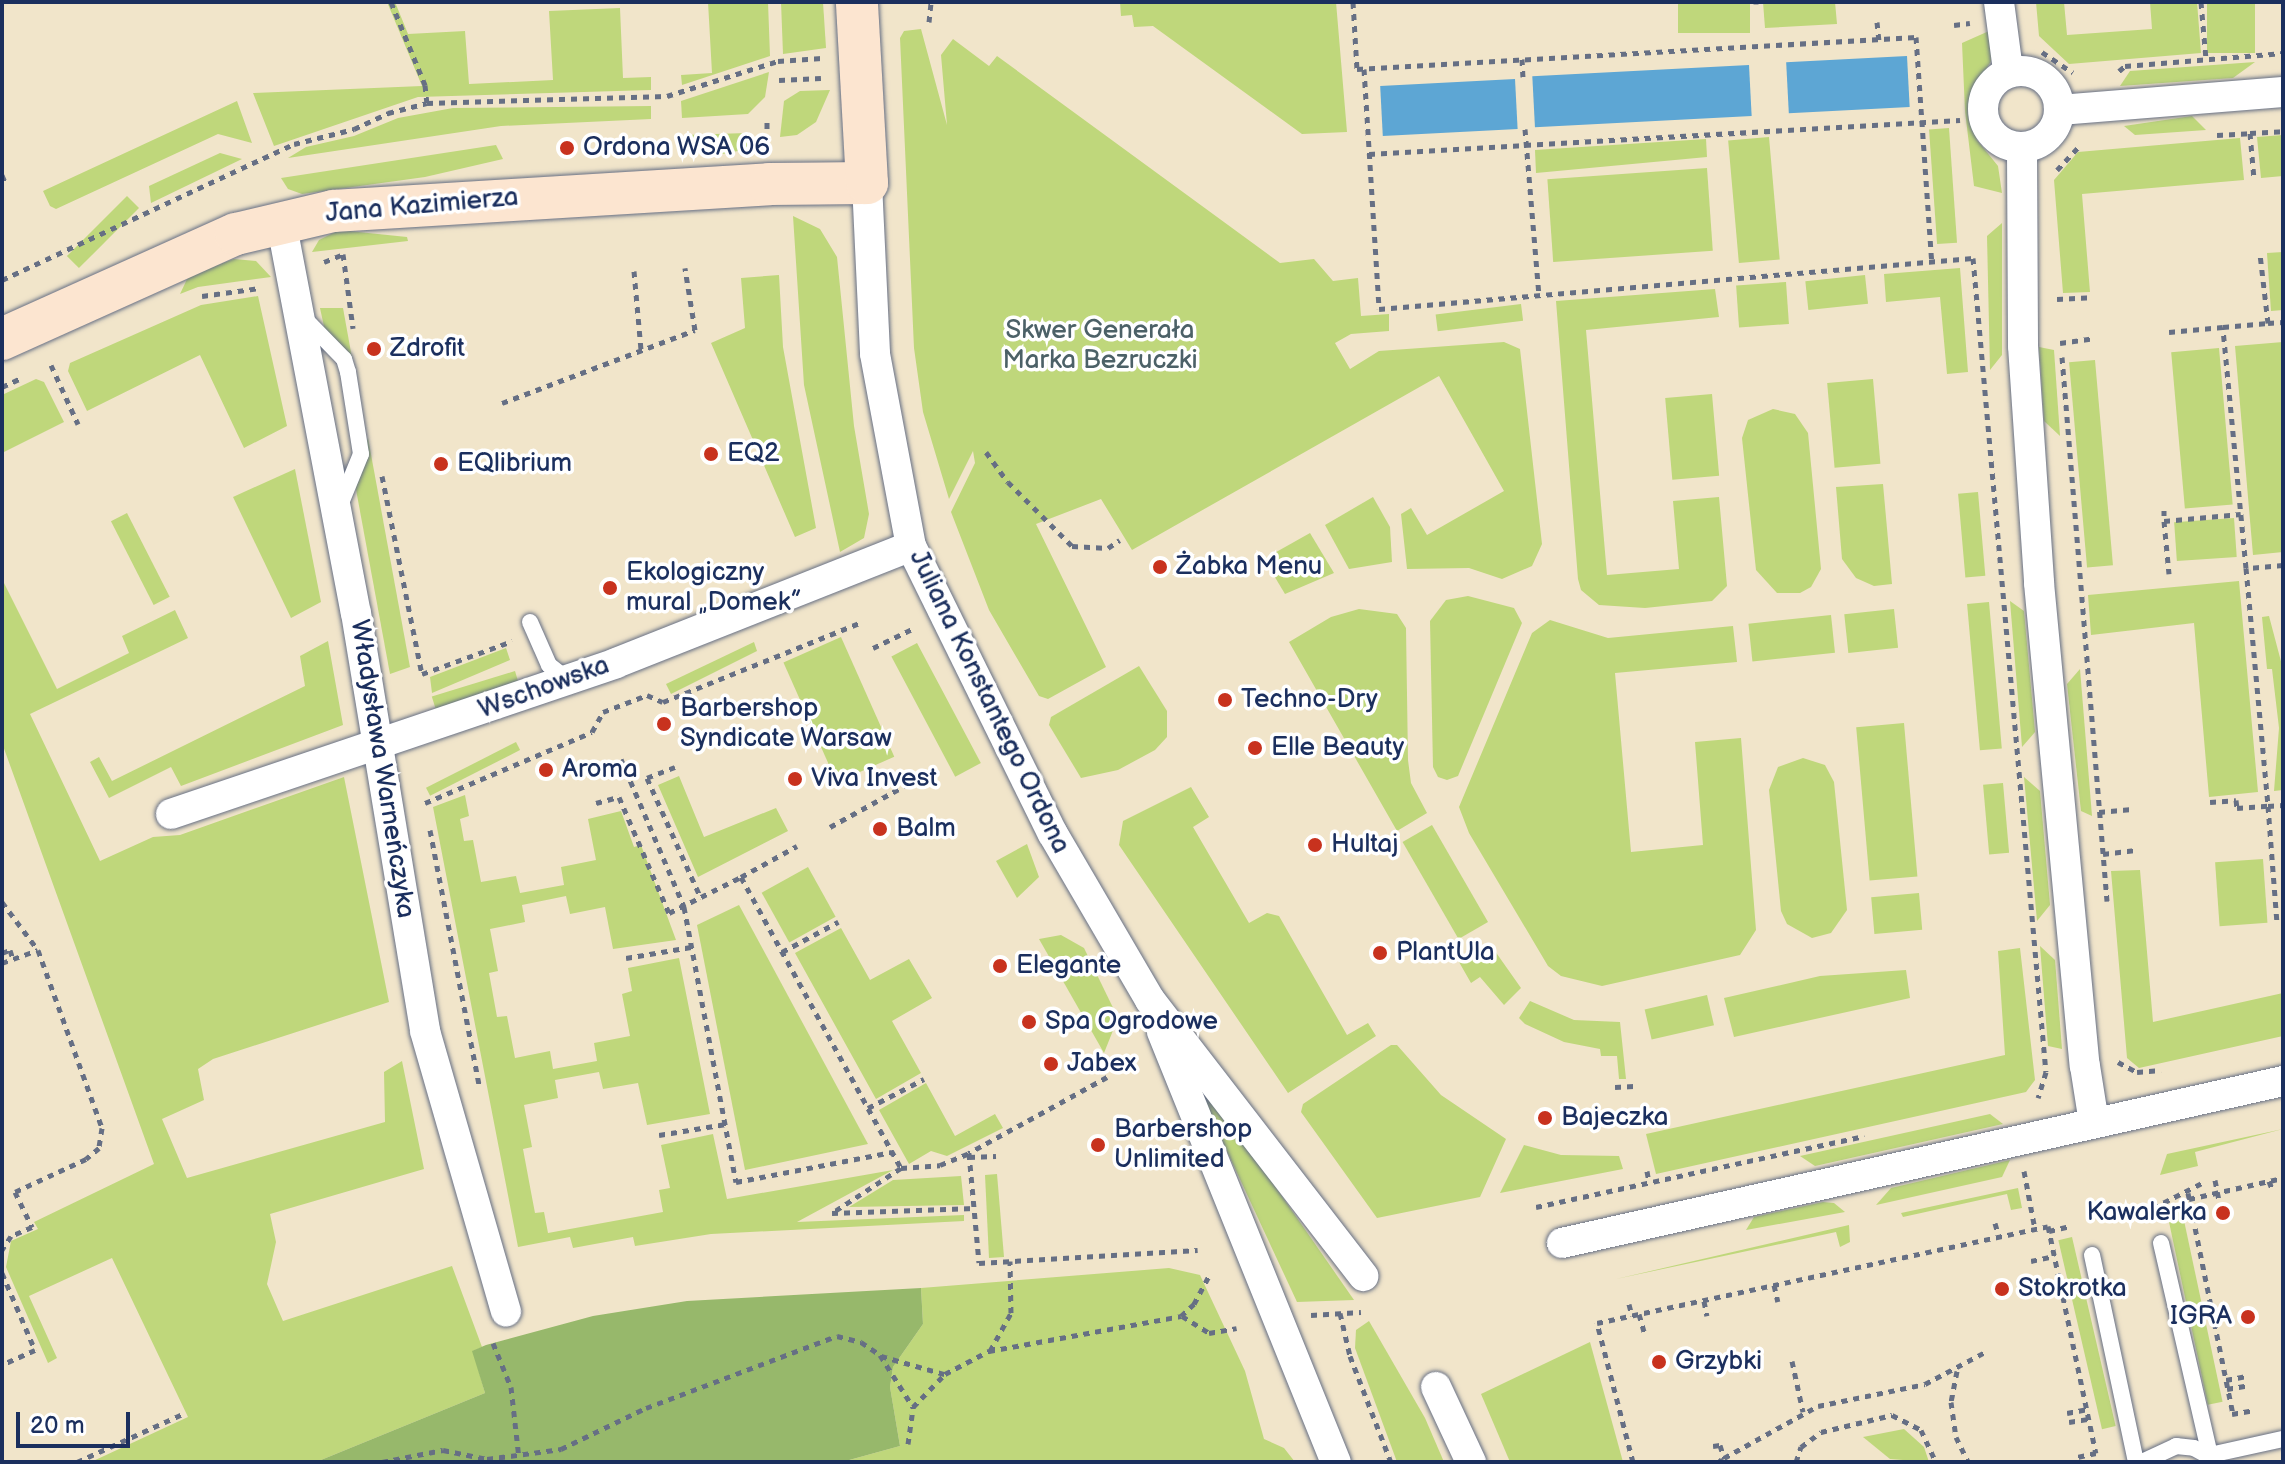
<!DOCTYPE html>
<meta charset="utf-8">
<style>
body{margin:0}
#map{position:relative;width:2285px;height:1464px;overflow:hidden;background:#f1e5ca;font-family:"Balsamiq Sans",sans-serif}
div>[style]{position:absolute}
.green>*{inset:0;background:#bfd77b;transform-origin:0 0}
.forest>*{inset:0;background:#97b86b}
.water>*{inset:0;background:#5da6d4;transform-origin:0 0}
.path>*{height:5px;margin-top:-2.5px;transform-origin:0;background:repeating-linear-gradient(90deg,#666f84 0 6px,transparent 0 12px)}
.roads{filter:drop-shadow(0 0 2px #666f84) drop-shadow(0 0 2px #666f84)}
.lane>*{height:16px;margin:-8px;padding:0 8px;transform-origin:8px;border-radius:8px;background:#fff}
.street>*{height:30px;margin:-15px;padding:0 15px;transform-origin:15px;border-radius:15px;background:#fff}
.street>.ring{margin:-15px;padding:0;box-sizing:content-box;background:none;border:30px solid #fff;border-radius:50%}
.secondary>*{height:42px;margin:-21px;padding:0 21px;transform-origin:21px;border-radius:21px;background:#fce5d0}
.dots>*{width:22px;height:22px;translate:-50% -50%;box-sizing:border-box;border:4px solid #fff;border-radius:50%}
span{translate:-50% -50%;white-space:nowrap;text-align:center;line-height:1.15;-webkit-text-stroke:7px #fff;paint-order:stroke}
.poi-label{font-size:26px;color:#1b2f5e}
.left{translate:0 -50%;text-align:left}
.right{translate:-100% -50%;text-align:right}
.street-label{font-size:26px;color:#1b2f5e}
.park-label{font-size:26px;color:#4c6167}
.frame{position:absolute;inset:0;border:4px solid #1b2f5e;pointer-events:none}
.scale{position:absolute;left:16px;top:1412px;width:114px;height:36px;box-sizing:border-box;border:4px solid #1b2f5e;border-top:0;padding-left:10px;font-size:24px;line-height:28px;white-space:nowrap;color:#1b2f5e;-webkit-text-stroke:6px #fff;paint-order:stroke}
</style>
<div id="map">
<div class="green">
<i style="clip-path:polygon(387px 2px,395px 2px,408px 34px,465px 31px,469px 84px,553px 80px,549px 11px,620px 8px,623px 78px,651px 77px,651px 90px,418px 97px,274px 146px,253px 93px,422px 86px)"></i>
<i style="clip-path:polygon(708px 2px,768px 2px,770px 56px,682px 85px,681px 75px,712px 73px)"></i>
<i style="clip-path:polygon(781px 2px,823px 2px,826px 48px,783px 54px)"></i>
<i style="clip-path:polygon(1120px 2px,1336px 2px,1347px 132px,1302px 134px,1153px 26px,1134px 27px,1132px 15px,1121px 16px)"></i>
<i style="left:1678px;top:2px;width:72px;height:31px"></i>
<i style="clip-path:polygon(1763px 2px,1835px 2px,1837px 24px,1765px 28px)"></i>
<i style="clip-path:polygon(2036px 2px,2064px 2px,2067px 35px,2152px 29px,2150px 2px,2197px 2px,2201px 53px,2069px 64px,2039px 36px)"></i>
<i style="left:2207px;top:2px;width:48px;height:51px"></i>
<i style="clip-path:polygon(921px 29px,947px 125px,941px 55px,953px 39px,989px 66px,997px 56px,1280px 263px,1314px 259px,1333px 281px,1358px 278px,1361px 316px,1389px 314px,1389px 331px,1351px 334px,1335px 343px,1350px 369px,1379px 351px,1504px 342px,1520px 349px,1542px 544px,1532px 566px,1502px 579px,1469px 568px,1407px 569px,1401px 514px,1411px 508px,1427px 535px,1504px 491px,1439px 376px,1132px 550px,1101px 499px,1036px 524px,1106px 667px,1048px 699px,1039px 696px,989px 610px,951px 512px,975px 463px,973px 451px,949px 499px,923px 412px,914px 348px,900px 38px,904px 31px)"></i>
<i style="clip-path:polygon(1989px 31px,1991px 61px,1974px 90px,1969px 115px,1977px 140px,1998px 166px,2002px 193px,1974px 186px,1965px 111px,1962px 43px)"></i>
<i style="clip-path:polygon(2255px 62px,2233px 78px,2120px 86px,2130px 71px)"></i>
<i style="clip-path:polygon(769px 72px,765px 97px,748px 114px,682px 118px,681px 101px)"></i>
<i style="clip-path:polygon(830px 90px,816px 122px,797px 135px,780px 137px,784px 101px,800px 91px)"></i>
<i style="clip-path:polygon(237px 101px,252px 143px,218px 134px,56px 209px,50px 206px,43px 191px)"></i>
<i style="clip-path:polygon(651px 106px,651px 119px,501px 126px,288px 158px,306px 147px,354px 136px,398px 118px,453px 108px)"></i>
<i style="clip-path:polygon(2192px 116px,2206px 130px,2135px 135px,2124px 126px)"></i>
<i style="left:1949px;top:128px;width:115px;height:20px;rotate:86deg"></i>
<i style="clip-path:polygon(747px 133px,754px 148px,706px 157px,688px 146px,684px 135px)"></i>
<i style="clip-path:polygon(2283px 135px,2283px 176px,2261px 178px,2257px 137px)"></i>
<i style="left:1769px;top:137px;width:123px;height:41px;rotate:85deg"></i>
<i style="clip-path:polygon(2240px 138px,2244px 180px,2082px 194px,2090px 292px,2063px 293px,2054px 180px,2078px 152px)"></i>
<i style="clip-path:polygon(1706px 139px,1707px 157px,1536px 173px,1535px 150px)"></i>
<i style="clip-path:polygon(496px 145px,503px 159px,425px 177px,302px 194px,288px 189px,281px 178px)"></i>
<i style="clip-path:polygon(220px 153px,242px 159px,151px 203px,149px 186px)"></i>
<i style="left:1707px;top:168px;width:83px;height:160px;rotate:86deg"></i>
<i style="left:127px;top:196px;width:17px;height:85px;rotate:45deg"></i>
<i style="clip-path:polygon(793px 216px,820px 229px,837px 257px,854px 426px,869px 514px,864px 538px,840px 552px,804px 385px)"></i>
<i style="clip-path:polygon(2002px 223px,2002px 355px,1990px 370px,1987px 236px)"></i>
<i style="clip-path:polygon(339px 230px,407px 237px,408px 241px,312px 252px,319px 240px)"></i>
<i style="clip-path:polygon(2283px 252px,2283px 310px,2271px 311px,2267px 253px)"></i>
<i style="clip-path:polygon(234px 259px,256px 261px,271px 277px,198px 287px,180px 294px,189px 275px)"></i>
<i style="clip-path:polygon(1960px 268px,1968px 372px,1947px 374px,1940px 297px,1886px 302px,1884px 274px)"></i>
<i style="clip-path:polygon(779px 275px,783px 347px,816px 528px,795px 537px,711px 343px,745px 328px,741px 278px)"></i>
<i style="left:1865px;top:275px;width:29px;height:60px;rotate:84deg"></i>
<i style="left:1786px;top:282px;width:42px;height:50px;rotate:86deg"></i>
<i style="clip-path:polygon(1715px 289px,1719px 317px,1586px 330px,1607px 575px,1679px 569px,1673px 501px,1719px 497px,1727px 586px,1712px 601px,1645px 608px,1599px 605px,1581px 590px,1578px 579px,1556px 301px)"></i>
<i style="clip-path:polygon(258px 296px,287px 426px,244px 448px,200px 355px,87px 411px,68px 371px,70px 363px,201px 305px)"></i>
<i style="left:1521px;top:304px;width:17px;height:86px;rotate:83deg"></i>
<i style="clip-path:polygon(320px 308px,343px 308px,354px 369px,325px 331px)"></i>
<i style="clip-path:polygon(2283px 342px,2283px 552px,2253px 555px,2235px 346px)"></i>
<i style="clip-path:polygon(2039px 347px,2054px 350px,2060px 436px,2044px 421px)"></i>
<i style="left:2219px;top:348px;width:157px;height:48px;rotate:85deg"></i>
<i style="left:2095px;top:360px;width:206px;height:26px;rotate:85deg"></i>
<i style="clip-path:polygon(36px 379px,44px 382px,64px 422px,2px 453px,2px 395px)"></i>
<i style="left:1873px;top:379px;width:85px;height:46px;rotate:85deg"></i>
<i style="left:1712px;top:394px;width:82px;height:47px;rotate:85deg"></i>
<i style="clip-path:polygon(1773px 409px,1795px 414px,1808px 433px,1821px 569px,1811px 587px,1800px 593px,1777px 593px,1756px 570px,1742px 438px,1748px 420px)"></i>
<i style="clip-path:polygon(368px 438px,410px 667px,390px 674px,355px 484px)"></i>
<i style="clip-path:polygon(295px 469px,321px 602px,291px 618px,233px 497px)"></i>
<i style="clip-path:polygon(1883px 484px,1892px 584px,1874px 586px,1856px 578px,1842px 559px,1836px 487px)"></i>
<i style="left:1978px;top:492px;width:84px;height:20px;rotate:85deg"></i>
<i style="clip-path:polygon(1373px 497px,1390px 527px,1392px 562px,1349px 569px,1325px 525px)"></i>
<i style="left:127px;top:513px;width:94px;height:18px;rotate:63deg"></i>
<i style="left:2234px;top:518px;width:39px;height:60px;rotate:86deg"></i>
<i style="clip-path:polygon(1310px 533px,1334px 573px,1285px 594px,1264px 559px)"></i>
<i style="clip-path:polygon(2px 579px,57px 689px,129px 653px,122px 636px,175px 610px,188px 638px,30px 714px,100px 861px,153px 837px,180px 835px,344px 777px,389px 1002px,213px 1059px,198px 1069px,204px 1100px,162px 1119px,187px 1178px,385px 1122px,384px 1072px,402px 1061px,424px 1169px,270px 1214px,276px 1242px,267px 1284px,283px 1321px,452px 1266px,482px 1347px,473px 1351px,485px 1393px,316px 1462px,91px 1462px,188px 1417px,112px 1258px,29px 1296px,57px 1358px,48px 1363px,6px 1267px,11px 1241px,38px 1229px,34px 1222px,154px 1164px,2px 743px)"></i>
<i style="clip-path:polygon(2239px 581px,2258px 792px,2209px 797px,2194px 623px,2091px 635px,2088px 595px)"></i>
<i style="clip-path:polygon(1468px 596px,1514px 608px,1522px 623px,1458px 776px,1447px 780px,1438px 777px,1433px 767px,1430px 621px,1446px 600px)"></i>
<i style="clip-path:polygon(2010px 601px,2024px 611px,2035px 732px,2022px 747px)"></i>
<i style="left:1989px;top:602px;width:147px;height:22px;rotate:85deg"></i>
<i style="clip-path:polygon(1359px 609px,1397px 614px,1406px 628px,1408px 760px,1411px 783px,1427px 813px,1397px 831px,1289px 642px,1331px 617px)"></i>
<i style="left:1894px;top:609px;width:39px;height:50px;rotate:84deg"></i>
<i style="left:1831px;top:615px;width:38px;height:83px;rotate:84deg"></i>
<i style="clip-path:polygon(2269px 616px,2283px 669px,2283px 790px,2274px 791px,2279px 728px,2272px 669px,2267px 669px,2262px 617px)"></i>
<i style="clip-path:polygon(1550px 620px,1608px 638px,1733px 626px,1737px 662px,1615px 673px,1631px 852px,1703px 845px,1695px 742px,1741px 738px,1756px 930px,1740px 955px,1602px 986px,1561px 976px,1548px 966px,1469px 833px,1459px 807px,1532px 633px)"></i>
<i style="left:841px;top:637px;width:131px;height:63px;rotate:66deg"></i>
<i style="clip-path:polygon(328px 641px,343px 725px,181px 786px,171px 767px,109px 798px,90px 762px,99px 757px,112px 781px,305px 686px,300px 656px)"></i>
<i style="clip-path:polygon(754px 642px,757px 651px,671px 694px,666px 684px)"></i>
<i style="left:917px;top:643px;width:136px;height:29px;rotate:62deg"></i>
<i style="clip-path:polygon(506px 648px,510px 660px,432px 693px,430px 677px)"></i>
<i style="clip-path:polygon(1139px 666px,1167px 711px,1167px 737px,1155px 750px,1118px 770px,1081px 778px,1049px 725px,1051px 717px)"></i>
<i style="clip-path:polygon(2080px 669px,2092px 816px,2081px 811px,2067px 684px)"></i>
<i style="left:515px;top:671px;width:14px;height:87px;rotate:73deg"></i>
<i style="left:1904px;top:723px;width:154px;height:48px;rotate:85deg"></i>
<i style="left:516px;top:742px;width:9px;height:101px;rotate:63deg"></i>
<i style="clip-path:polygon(1803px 758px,1825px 765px,1834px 782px,1847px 910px,1831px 933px,1812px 938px,1787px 924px,1781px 911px,1769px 790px,1778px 767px)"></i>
<i style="clip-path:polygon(679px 776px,704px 837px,776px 808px,788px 831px,698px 877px,658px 785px)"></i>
<i style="clip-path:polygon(2024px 777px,2040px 791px,2050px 905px,2037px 921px)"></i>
<i style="left:2003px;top:783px;width:70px;height:20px;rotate:85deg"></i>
<i style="clip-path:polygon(1191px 787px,1209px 817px,1193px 827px,1249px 923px,1267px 913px,1279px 916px,1347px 1035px,1368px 1023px,1376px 1036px,1288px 1093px,1119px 845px,1123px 821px)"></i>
<i style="clip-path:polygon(465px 795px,469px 816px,460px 819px,464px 841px,473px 840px,481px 882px,516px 876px,520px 893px,564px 885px,561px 867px,596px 860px,588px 819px,621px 811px,634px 847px,641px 845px,676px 940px,613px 949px,605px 907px,570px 914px,566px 896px,522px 905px,525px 922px,490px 929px,498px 971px,489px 973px,497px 1017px,507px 1016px,515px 1058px,550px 1051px,553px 1069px,597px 1061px,594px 1043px,630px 1036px,622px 994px,632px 991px,628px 968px,679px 958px,710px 1114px,647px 1125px,638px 1083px,603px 1089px,599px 1072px,555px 1080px,558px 1098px,524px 1105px,532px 1147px,523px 1149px,531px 1192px,535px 1213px,544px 1212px,548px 1233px,663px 1212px,659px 1190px,670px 1188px,661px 1145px,713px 1134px,727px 1199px,893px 1170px,797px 1222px,964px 1215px,964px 1221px,711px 1234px,635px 1246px,633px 1237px,573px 1248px,570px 1237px,518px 1247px,433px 807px)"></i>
<i style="left:1432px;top:825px;width:112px;height:34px;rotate:60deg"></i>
<i style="clip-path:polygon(1027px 844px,1039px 877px,1017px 898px,996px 861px)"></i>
<i style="left:2263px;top:859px;width:64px;height:48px;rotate:86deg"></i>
<i style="left:808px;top:867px;width:57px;height:53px;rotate:61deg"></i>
<i style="clip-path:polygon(2140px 870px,2153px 1022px,2283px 993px,2283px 1036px,2139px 1068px,2127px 1058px,2111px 871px)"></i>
<i style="left:1919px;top:893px;width:37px;height:48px;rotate:85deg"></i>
<i style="clip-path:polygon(739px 905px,868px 1144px,745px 1170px,697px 925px)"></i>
<i style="clip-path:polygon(841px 928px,870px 980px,909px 959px,932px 998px,892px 1021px,921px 1073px,876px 1099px,795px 953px)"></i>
<i style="clip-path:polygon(1061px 935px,1084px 948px,1118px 1018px,1104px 1053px,1039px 939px)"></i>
<i style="clip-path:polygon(1490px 944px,1521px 988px,1504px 1005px,1480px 977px,1471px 983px,1459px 962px)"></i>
<i style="clip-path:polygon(2040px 946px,2055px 960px,2062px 1049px,2048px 1046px)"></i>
<i style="clip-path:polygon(2020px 948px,2035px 1080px,2026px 1092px,1656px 1174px,1646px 1134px,2005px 1055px,1998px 951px)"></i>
<i style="clip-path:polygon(1906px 970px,1910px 998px,1734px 1037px,1724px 998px,1820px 976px)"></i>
<i style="left:1707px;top:995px;width:31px;height:64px;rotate:77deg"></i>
<i style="clip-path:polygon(1530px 1001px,1574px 1020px,1620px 1022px,1626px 1079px,1619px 1079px,1617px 1056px,1601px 1056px,1600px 1049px,1564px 1042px,1525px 1024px,1519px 1018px)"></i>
<i style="clip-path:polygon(1391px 1045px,1397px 1045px,1441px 1095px,1506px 1139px,1480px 1197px,1377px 1218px,1301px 1112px,1303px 1104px)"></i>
<i style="clip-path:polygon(1195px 1071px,1354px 1300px,1297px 1302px,1192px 1076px)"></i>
<i style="clip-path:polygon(926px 1083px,955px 1136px,995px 1114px,1003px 1128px,947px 1156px,931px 1151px,909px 1164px,879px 1110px)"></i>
<i style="clip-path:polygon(1990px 1114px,2003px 1124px,1815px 1166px,1800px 1156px)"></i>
<i style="clip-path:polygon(2283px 1129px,2195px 1152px,2198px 1166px,2160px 1175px,2167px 1154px)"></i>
<i style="clip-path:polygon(1524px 1145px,1561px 1155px,1619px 1156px,1623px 1169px,1500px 1193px)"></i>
<i style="clip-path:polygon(2010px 1160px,2002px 1177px,1876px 1205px,1891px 1188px)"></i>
<i style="clip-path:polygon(997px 1174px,1004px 1257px,989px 1258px,985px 1175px)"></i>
<i style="clip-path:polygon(961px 1176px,964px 1205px,849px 1207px,893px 1180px)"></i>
<i style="clip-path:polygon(2018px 1188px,2022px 1208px,2011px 1210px,2007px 1194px,1903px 1217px,1901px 1213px)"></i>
<i style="clip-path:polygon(1823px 1202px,1834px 1203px,1845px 1212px,1746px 1230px,1754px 1217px)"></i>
<i style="left:2182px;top:1211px;width:195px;height:15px;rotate:78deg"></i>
<i style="clip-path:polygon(1849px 1225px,1850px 1242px,1840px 1247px,1836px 1232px,1616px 1279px)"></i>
<i style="left:2072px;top:1237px;width:194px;height:14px;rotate:77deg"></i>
<i style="clip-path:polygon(1169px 1268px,1200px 1275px,1245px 1371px,1264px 1439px,1284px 1448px,1295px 1462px,842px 1462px,900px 1446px,890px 1387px,893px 1367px,923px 1324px,921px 1288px)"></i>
<i style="clip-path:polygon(1369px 1321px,1425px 1418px,1444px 1462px,1397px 1462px,1355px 1348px,1356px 1330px)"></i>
<i style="clip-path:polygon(1590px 1342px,1623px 1462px,1510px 1462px,1481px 1394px)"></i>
<i style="clip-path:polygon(1904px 1429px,1924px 1447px,1929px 1462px,1890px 1459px,1863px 1437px)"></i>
</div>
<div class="forest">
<i style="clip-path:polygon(921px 1288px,923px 1324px,893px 1367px,890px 1387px,900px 1446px,842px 1462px,316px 1462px,485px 1393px,472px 1351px,486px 1345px,593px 1316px,687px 1301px)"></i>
</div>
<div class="water">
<i style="left:1907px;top:56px;width:51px;height:121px;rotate:87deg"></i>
<i style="left:1749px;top:65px;width:51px;height:217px;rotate:87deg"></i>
<i style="left:1515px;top:79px;width:50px;height:135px;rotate:87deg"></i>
</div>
<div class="path">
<i style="left:391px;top:2px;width:90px;rotate:67.7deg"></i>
<i style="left:425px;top:85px;width:18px;rotate:84deg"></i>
<i style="left:1353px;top:2px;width:67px;rotate:86.6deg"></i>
<i style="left:1357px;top:69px;width:560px;rotate:-3.28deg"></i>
<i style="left:1916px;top:37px;width:227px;rotate:86deg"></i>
<i style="left:1756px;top:2px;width:2px;rotate:90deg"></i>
<i style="left:2201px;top:2px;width:57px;rotate:85deg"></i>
<i style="left:929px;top:22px;width:20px;rotate:-84deg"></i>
<i style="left:1877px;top:22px;width:18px;rotate:84deg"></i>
<i style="left:1954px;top:25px;width:16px;rotate:-7deg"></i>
<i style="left:2042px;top:52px;width:37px;rotate:34deg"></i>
<i style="left:1522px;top:59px;width:18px;rotate:87deg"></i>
<i style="left:1364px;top:69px;width:240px;rotate:86.4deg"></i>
<i style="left:1379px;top:309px;width:596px;rotate:-4.91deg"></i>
<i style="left:1973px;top:258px;width:817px;rotate:84.88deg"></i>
<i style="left:2046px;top:1072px;width:27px;rotate:107deg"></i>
<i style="left:2119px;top:71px;width:8px;rotate:-40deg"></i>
<i style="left:2125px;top:66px;width:159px;rotate:-4.7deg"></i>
<i style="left:779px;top:80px;width:42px;rotate:-2.7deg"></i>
<i style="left:767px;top:122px;width:19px;rotate:90deg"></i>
<i style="left:1525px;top:129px;width:167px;rotate:85.2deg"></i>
<i style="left:2250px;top:133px;width:33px;rotate:-3deg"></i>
<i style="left:2217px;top:135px;width:33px;rotate:-3deg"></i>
<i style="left:2250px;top:133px;width:46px;rotate:85deg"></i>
<i style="left:1369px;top:154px;width:592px;rotate:-3.29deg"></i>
<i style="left:2057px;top:170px;width:34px;rotate:-47deg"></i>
<i style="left:2px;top:175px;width:8px;rotate:67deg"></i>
<i style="left:343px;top:254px;width:75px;rotate:82.3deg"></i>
<i style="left:324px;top:262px;width:22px;rotate:-22deg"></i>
<i style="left:634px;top:271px;width:79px;rotate:84.9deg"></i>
<i style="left:2px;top:280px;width:322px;rotate:-25deg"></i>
<i style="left:294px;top:144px;width:62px;rotate:-14deg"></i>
<i style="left:354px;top:129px;width:38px;rotate:-25deg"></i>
<i style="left:388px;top:113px;width:40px;rotate:-14.4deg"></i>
<i style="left:427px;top:103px;width:240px;rotate:-1.7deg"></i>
<i style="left:667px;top:96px;width:116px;rotate:-17.5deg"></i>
<i style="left:778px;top:61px;width:44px;rotate:-3.9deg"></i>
<i style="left:202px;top:296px;width:58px;rotate:-8deg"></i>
<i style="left:2057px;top:299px;width:34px;rotate:-3deg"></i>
<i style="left:2268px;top:323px;width:15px;rotate:-4deg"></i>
<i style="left:2169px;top:332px;width:54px;rotate:-5.3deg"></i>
<i style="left:2060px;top:343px;width:34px;rotate:-8deg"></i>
<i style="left:2062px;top:357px;width:546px;rotate:85.27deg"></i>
<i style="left:51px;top:365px;width:65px;rotate:65.4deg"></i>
<i style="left:2px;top:387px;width:21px;rotate:-25deg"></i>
<i style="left:502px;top:403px;width:206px;rotate:-20.7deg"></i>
<i style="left:695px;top:330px;width:63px;rotate:-99.2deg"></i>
<i style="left:986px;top:452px;width:37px;rotate:54deg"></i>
<i style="left:1008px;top:482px;width:91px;rotate:45deg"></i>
<i style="left:1072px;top:546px;width:36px;rotate:3deg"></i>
<i style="left:1108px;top:548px;width:14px;rotate:-34deg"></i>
<i style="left:382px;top:476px;width:202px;rotate:78.6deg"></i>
<i style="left:422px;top:674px;width:96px;rotate:-20.1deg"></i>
<i style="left:2164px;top:510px;width:11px;rotate:90deg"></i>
<i style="left:2164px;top:521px;width:77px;rotate:-5.2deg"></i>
<i style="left:2164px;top:521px;width:53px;rotate:84.6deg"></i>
<i style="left:2283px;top:565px;width:37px;rotate:175deg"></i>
<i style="left:2246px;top:568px;width:239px;rotate:84.7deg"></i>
<i style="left:2268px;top:806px;width:15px;rotate:-4deg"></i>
<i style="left:2246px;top:568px;width:242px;rotate:-95.5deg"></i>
<i style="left:2223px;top:327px;width:45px;rotate:-5.1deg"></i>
<i style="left:2268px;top:323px;width:69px;rotate:-96.6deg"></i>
<i style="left:873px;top:648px;width:43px;rotate:-26deg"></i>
<i style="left:621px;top:759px;width:161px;rotate:66.9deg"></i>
<i style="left:684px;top:907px;width:280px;rotate:79.3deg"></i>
<i style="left:736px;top:1182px;width:159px;rotate:-10.9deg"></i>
<i style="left:675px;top:767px;width:30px;rotate:159deg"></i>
<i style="left:647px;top:778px;width:132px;rotate:65.8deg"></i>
<i style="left:2210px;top:802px;width:26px;rotate:-4deg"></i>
<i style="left:2236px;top:800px;width:8px;rotate:83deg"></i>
<i style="left:2237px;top:808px;width:31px;rotate:-4deg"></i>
<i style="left:2268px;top:806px;width:116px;rotate:85.6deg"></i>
<i style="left:425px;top:803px;width:181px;rotate:-23deg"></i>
<i style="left:592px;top:732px;width:23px;rotate:-61deg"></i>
<i style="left:603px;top:712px;width:47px;rotate:-21.1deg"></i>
<i style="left:647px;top:695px;width:17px;rotate:24deg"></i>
<i style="left:663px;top:702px;width:212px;rotate:-21.9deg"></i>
<i style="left:596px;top:803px;width:24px;rotate:-15deg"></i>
<i style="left:619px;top:797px;width:126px;rotate:66.7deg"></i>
<i style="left:669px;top:913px;width:80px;rotate:-26.6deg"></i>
<i style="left:741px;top:877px;width:332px;rotate:61.2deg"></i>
<i style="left:901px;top:1168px;width:39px;rotate:-4deg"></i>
<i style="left:940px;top:1165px;width:31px;rotate:-22deg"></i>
<i style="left:2099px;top:812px;width:36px;rotate:-5deg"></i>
<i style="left:830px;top:827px;width:120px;rotate:-28.9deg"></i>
<i style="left:430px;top:830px;width:259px;rotate:79.1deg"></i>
<i style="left:2103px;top:854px;width:35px;rotate:-7deg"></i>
<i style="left:741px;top:877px;width:64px;rotate:-29deg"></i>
<i style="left:2px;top:902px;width:60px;rotate:53.1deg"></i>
<i style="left:38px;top:950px;width:189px;rotate:70.2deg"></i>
<i style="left:102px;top:1128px;width:20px;rotate:99deg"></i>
<i style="left:99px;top:1148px;width:17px;rotate:140deg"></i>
<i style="left:86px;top:1159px;width:78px;rotate:155.1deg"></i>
<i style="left:15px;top:1192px;width:39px;rotate:64deg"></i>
<i style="left:32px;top:1227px;width:23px;rotate:157deg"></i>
<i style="left:11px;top:1236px;width:17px;rotate:123deg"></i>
<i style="left:782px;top:952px;width:64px;rotate:-28.2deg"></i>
<i style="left:2px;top:953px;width:9px;rotate:-21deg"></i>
<i style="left:10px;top:950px;width:9px;rotate:72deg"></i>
<i style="left:626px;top:958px;width:66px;rotate:-9.6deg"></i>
<i style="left:2px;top:963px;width:38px;rotate:-20deg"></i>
<i style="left:2118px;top:1062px;width:21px;rotate:28deg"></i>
<i style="left:2137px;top:1072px;width:24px;rotate:-5deg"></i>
<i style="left:1107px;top:1077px;width:158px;rotate:151.2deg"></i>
<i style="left:969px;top:1153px;width:110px;rotate:84.8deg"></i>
<i style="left:979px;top:1263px;width:219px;rotate:-3.4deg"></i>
<i style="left:1615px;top:1087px;width:19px;rotate:-3deg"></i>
<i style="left:868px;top:1108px;width:63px;rotate:-27.4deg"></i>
<i style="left:659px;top:1135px;width:68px;rotate:-9.3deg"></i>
<i style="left:969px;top:1157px;width:27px;rotate:-2deg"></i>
<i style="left:901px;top:1168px;width:82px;rotate:146.9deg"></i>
<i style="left:832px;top:1213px;width:143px;rotate:-2deg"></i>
<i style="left:1647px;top:1171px;width:11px;rotate:80deg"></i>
<i style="left:2024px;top:1171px;width:59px;rotate:79.3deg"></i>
<i style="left:2215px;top:1180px;width:20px;rotate:79deg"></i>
<i style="left:2269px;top:1181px;width:9px;rotate:69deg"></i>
<i style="left:2188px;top:1193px;width:226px;rotate:78.5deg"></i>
<i style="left:2189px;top:1199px;width:96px;rotate:-12.6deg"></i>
<i style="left:1536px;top:1207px;width:336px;rotate:-12.2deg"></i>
<i style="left:2153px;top:1208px;width:55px;rotate:-27deg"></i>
<i style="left:1995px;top:1223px;width:15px;rotate:74deg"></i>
<i style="left:2049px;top:1231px;width:22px;rotate:-13deg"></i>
<i style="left:2031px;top:1261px;width:24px;rotate:-12deg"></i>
<i style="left:2px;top:1273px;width:84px;rotate:66.8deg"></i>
<i style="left:35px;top:1350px;width:36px;rotate:156deg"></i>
<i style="left:1774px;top:1285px;width:17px;rotate:77deg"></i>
<i style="left:1704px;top:1301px;width:15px;rotate:79deg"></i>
<i style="left:1629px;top:1304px;width:12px;rotate:76deg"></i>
<i style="left:1340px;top:1313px;width:44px;rotate:76.9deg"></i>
<i style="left:1350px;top:1356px;width:114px;rotate:68.9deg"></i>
<i style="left:1639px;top:1314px;width:19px;rotate:74deg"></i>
<i style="left:1311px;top:1315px;width:50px;rotate:-3.4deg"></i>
<i style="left:1182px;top:1316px;width:32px;rotate:32deg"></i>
<i style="left:1209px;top:1333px;width:28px;rotate:-10deg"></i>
<i style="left:2214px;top:1323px;width:21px;rotate:-8deg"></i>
<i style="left:493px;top:1343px;width:48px;rotate:67.8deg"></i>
<i style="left:511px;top:1387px;width:71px;rotate:83.6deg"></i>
<i style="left:990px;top:1351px;width:43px;rotate:-61.1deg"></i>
<i style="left:1011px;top:1313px;width:52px;rotate:-91.1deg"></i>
<i style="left:881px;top:1356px;width:66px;rotate:15.9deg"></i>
<i style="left:1792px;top:1361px;width:52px;rotate:77.8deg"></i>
<i style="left:1957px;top:1371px;width:32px;rotate:101deg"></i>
<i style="left:1951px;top:1402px;width:35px;rotate:82deg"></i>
<i style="left:1956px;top:1437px;width:28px;rotate:64deg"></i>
<i style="left:2226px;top:1380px;width:21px;rotate:-11deg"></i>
<i style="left:2227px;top:1389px;width:22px;rotate:-10deg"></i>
<i style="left:2067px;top:1413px;width:20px;rotate:-11deg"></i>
<i style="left:2232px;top:1414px;width:23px;rotate:-10deg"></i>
<i style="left:2069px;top:1422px;width:20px;rotate:-9deg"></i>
<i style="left:908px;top:1444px;width:37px;rotate:-82deg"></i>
<i style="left:913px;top:1407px;width:46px;rotate:-45.9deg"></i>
<i style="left:945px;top:1374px;width:50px;rotate:-27.6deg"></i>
<i style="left:989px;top:1351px;width:195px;rotate:-10.3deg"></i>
<i style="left:1181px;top:1316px;width:18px;rotate:-43deg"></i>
<i style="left:1194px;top:1304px;width:34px;rotate:-62deg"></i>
<i style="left:1713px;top:1446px;width:7px;rotate:-8deg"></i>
<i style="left:1720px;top:1445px;width:14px;rotate:73deg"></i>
<i style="left:1724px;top:1458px;width:107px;rotate:-29deg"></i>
<i style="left:1818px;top:1406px;width:109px;rotate:-11.6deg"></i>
<i style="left:1925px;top:1384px;width:70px;rotate:-28deg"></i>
<i style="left:1718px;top:1460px;width:7px;rotate:16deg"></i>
<i style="left:77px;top:1462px;width:119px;rotate:-24.4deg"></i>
<i style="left:382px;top:1462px;width:62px;rotate:-11.1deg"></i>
<i style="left:443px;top:1450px;width:45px;rotate:11.6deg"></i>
<i style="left:487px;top:1459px;width:75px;rotate:-7.7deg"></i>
<i style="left:561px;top:1449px;width:94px;rotate:-25.8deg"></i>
<i style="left:646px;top:1408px;width:204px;rotate:-20.7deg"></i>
<i style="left:837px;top:1336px;width:25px;rotate:14deg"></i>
<i style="left:861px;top:1342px;width:23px;rotate:34deg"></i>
<i style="left:880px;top:1355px;width:62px;rotate:57.6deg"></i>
<i style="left:1633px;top:1462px;width:144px;rotate:-104.5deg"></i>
<i style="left:1597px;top:1323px;width:461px;rotate:-12.1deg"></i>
<i style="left:2048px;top:1226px;width:232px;rotate:78.1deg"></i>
<i style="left:2096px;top:1453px;width:19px;rotate:168deg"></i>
<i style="left:1796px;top:1462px;width:16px;rotate:-72deg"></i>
<i style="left:1801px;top:1447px;width:25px;rotate:-37deg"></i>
<i style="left:1821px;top:1432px;width:73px;rotate:-13.5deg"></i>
<i style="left:1892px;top:1415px;width:33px;rotate:27deg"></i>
<i style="left:1921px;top:1430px;width:35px;rotate:65deg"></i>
<i style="left:1847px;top:1462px;width:37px"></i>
</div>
<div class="roads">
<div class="lane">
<i style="left:303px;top:317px;width:59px;rotate:45.7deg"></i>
<i style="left:344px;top:359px;width:14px;rotate:73deg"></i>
<i style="left:348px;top:372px;width:83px;rotate:81deg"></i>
<i style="left:361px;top:454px;width:53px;rotate:112.2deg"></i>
<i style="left:530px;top:622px;width:47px;rotate:66.2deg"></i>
<i style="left:549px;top:665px;width:24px;rotate:38deg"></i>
<i style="left:2161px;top:1243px;width:218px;rotate:77deg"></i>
<i style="left:2210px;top:1455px;width:75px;rotate:-12.4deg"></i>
<i style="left:2092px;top:1255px;width:212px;rotate:78deg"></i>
<i style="left:2142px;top:1462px;width:38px;rotate:-25deg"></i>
<i style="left:2176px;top:1446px;width:18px;rotate:6deg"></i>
<i style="left:2194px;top:1448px;width:25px;rotate:29deg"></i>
</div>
<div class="street">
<i style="left:1999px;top:2px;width:69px;rotate:82.5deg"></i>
<i class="ring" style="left:1983px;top:71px;width:46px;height:46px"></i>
<i style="left:2059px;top:110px;width:225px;rotate:-4.6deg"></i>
<i style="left:2022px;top:151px;width:195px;rotate:89.7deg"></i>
<i style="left:2023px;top:346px;width:238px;rotate:86.1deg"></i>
<i style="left:2039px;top:583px;width:485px;rotate:84.6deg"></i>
<i style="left:2085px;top:1066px;width:58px;rotate:81deg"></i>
<i style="left:867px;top:183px;width:171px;rotate:87.3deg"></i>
<i style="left:875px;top:354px;width:195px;rotate:79.4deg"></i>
<i style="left:911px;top:546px;width:321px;rotate:63.8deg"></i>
<i style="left:1053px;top:834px;width:192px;rotate:59.7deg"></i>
<i style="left:1150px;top:1000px;width:349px;rotate:52.3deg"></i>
<i style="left:281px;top:221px;width:399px;rotate:79.2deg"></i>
<i style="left:356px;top:613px;width:424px;rotate:80.6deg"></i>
<i style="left:425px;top:1031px;width:292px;rotate:73.9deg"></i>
<i style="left:171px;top:814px;width:470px;rotate:-18.7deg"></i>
<i style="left:616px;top:663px;width:317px;rotate:-21.6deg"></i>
<i style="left:1162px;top:1032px;width:464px;rotate:68deg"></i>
<i style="left:1562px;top:1243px;width:739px;rotate:-12.66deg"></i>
<i style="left:1436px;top:1387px;width:83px;rotate:65deg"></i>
</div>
<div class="secondary">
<i style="left:2px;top:339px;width:256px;rotate:-24.2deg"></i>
<i style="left:236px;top:234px;width:100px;rotate:-13.3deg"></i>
<i style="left:333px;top:211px;width:437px;rotate:-3.5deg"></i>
<i style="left:769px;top:184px;width:98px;rotate:-0.6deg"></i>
<i style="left:867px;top:183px;width:181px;rotate:-93.2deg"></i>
</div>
</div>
<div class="dots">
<i style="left:567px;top:148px;background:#c8321e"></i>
<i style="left:374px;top:349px;background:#c8321e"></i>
<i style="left:711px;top:454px;background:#c8321e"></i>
<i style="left:441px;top:464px;background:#c8321e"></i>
<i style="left:1160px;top:567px;background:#c8321e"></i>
<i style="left:610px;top:588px;background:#c8321e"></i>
<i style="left:1225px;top:700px;background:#c8321e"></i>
<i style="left:664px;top:724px;background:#c8321e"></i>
<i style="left:1255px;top:748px;background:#c8321e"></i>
<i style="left:546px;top:770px;background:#c8321e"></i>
<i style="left:795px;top:779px;background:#c8321e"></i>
<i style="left:880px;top:829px;background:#c8321e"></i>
<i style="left:1315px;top:845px;background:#c8321e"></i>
<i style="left:1380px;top:953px;background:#c8321e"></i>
<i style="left:1000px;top:966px;background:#c8321e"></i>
<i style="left:1029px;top:1022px;background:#c8321e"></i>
<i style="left:1051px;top:1064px;background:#c8321e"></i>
<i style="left:1545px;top:1118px;background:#c8321e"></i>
<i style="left:1098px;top:1145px;background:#c8321e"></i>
<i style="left:2223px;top:1213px;background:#c8321e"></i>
<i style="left:2002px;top:1289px;background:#c8321e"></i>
<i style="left:2248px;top:1317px;background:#c8321e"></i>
<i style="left:1659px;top:1362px;background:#c8321e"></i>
</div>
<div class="poi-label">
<span class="left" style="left:583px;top:148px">Ordona WSA 06</span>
<span class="left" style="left:390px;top:349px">Zdrofit</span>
<span class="left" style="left:727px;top:454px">EQ2</span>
<span class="left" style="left:457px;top:464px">EQlibrium</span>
<span class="left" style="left:1176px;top:567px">Żabka Menu</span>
<span class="left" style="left:626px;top:588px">Ekologiczny<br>mural „Domek”</span>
<span class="left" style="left:1241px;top:700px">Techno-Dry</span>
<span class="left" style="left:680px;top:724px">Barbershop<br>Syndicate Warsaw</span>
<span class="left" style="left:1271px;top:748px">Elle Beauty</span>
<span class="left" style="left:562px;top:770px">Aroma</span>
<span class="left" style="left:811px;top:779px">Viva Invest</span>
<span class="left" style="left:896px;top:829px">Balm</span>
<span class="left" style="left:1331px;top:845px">Hultaj</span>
<span class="left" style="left:1396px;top:953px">PlantUla</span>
<span class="left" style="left:1016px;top:966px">Elegante</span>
<span class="left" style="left:1045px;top:1022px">Spa Ogrodowe</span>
<span class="left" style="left:1067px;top:1064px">Jabex</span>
<span class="left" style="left:1561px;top:1118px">Bajeczka</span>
<span class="left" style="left:1114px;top:1145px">Barbershop<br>Unlimited</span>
<span class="right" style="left:2207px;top:1213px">Kawalerka</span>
<span class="left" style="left:2018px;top:1289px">Stokrotka</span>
<span class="right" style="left:2232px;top:1317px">IGRA</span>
<span class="left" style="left:1675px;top:1362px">Grzybki</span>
</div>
<div class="street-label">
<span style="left:422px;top:206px;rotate:-5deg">Jana Kazimierza</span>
<span style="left:544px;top:688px;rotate:-20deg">Wschowska</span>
<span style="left:989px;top:702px;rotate:64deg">Juliana Konstantego Ordona</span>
<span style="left:382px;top:769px;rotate:81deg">Władysława Warneńczyka</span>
</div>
<div class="park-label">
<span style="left:1100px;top:346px">Skwer Generała<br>Marka Bezruczki</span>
</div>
<div class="frame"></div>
<div class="scale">20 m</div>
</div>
